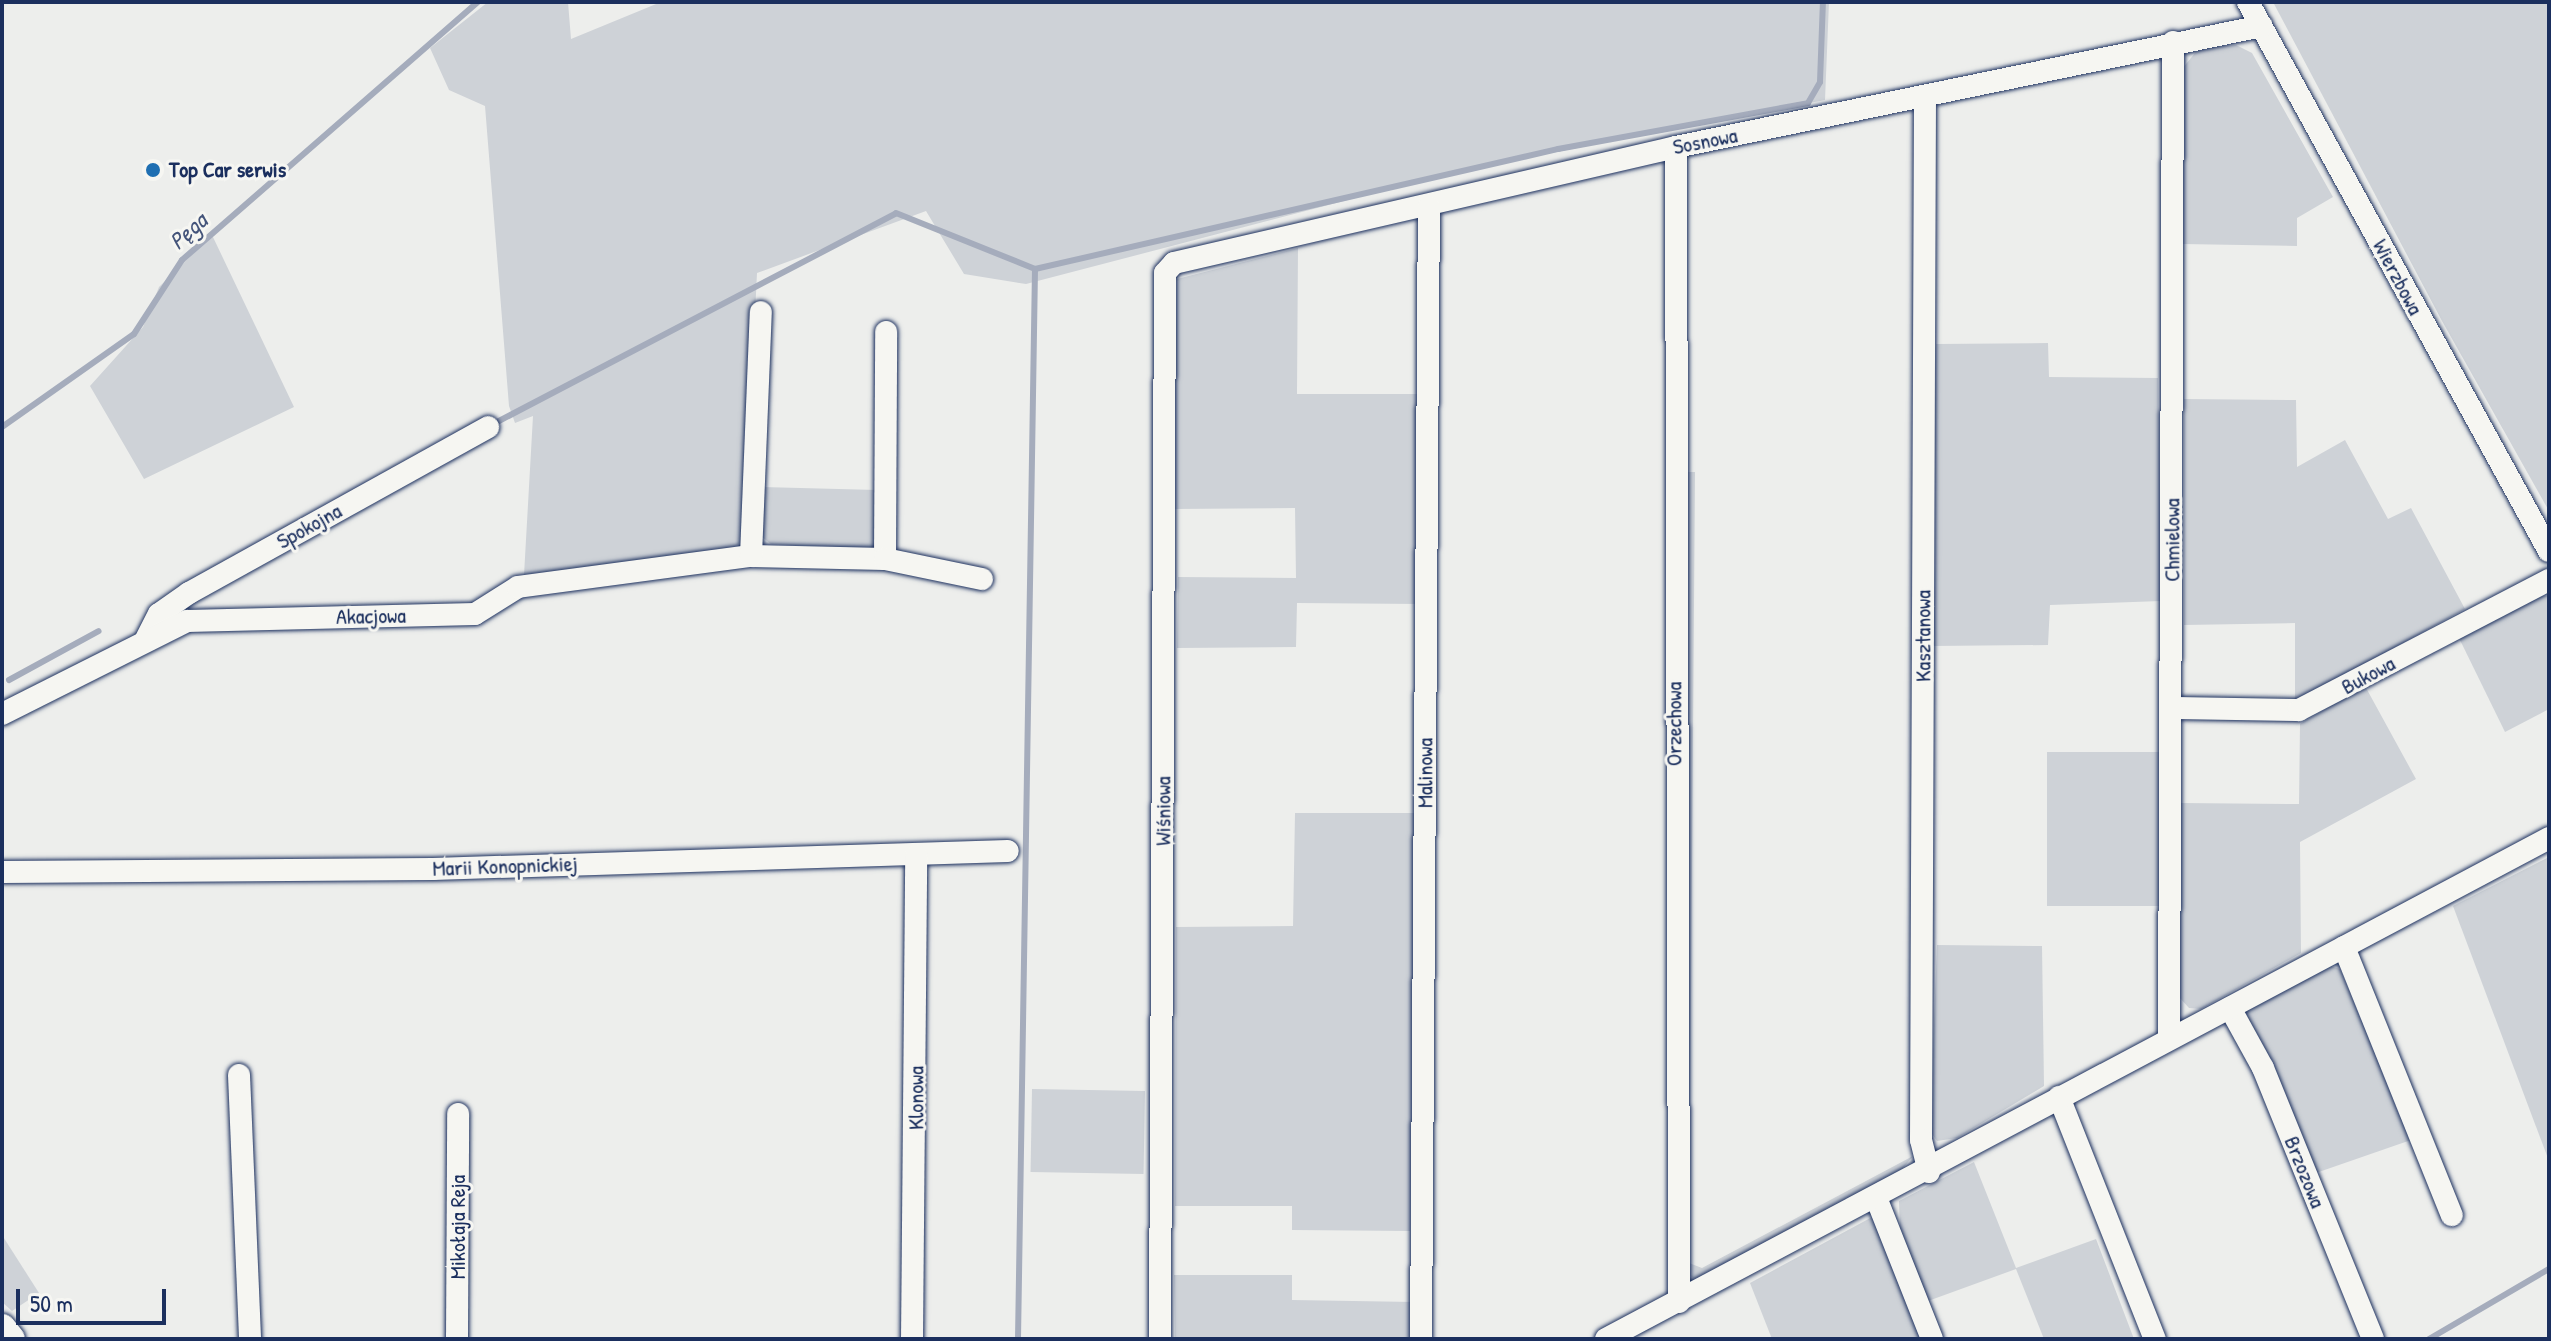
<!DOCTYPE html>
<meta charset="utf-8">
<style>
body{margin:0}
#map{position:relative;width:2551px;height:1341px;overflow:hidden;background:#edeeec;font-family:"Patrick Hand",sans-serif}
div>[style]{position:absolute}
.green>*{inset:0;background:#ced2d7;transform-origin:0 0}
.stream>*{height:6px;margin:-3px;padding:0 3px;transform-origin:3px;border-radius:3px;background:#a5acbc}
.roads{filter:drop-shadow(0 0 2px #1b2f5e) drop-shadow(0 0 2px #1b2f5e)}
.minor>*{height:22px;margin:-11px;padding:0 11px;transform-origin:11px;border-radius:11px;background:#f6f6f2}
.tertiary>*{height:28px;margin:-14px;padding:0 14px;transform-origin:14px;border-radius:14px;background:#f6f6f2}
.dots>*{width:22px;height:22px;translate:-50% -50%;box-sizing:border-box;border:4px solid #f6f6f2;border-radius:50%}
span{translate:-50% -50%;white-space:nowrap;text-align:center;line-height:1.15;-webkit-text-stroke:6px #f6f6f2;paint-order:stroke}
.street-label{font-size:22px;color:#1b2f5e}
.poi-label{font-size:22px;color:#1b2f5e;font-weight:700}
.left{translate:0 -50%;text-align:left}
.water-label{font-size:24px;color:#44547a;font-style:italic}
.frame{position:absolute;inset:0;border:4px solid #1b2f5e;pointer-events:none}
.scale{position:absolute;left:16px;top:1289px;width:150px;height:36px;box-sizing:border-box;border:4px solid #1b2f5e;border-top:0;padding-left:10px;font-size:24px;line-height:28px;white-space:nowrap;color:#1b2f5e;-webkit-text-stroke:6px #f6f6f2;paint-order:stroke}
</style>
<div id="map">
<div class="green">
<i style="clip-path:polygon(488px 2px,568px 2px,571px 39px,661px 2px,1829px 2px,1825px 100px,1463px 170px,1026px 284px,964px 274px,926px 211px,757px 273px,744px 538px,729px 553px,524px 575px,533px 416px,515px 423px,509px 406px,485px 106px,449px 90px,430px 48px)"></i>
<i style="clip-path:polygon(2273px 2px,2549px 2px,2549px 511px,2442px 321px)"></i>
<i style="clip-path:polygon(2236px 45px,2252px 53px,2333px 197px,2297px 218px,2297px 246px,2182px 244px,2182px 69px,2199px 48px)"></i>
<i style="clip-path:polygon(212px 235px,294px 407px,144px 479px,90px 386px,143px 327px,159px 287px)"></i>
<i style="clip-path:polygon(1298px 248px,1297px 394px,1420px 394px,1420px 604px,1297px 603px,1296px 647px,1177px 648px,1178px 577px,1296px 578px,1295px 508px,1173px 509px,1177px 279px)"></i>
<i style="clip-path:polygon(2048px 343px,2049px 377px,2158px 378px,2161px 601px,2050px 605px,2048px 645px,1932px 646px,1936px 344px)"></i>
<i style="clip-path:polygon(2184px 399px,2296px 400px,2297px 467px,2345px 440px,2388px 519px,2411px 508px,2465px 609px,2295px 702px,2295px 623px,2184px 625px)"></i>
<i style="clip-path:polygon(1688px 472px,1695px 472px,1689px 1263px,1702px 1268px,1913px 1156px,1898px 1174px,1695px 1279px,1681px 1270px)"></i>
<i style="clip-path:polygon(761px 487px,877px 490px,877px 549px,771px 544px,762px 537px)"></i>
<i style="clip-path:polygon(2540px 596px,2549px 596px,2549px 709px,2505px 732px,2459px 638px)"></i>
<i style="clip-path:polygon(2365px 686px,2416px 779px,2300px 842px,2301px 953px,2201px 1009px,2189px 1008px,2179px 997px,2180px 803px,2299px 804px,2300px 724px)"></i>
<i style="left:2160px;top:752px;width:154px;height:113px;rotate:90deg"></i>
<i style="clip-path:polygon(1295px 813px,1418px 813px,1410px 1231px,1292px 1230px,1292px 1206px,1175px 1206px,1176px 927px,1293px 926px)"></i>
<i style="clip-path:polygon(2549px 857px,2549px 1161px,2453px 906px)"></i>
<i style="clip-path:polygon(1937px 945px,2042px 946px,2044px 1086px,1957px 1138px,1937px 1141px,1930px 1131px)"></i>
<i style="clip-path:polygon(2327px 965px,2340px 969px,2411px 1140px,2313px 1174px,2245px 1010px)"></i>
<i style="left:1032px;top:1089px;width:113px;height:83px;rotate:1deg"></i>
<i style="clip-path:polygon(1974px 1162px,2016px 1268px,2096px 1239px,2134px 1339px,2044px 1339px,2016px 1269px,1928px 1301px,1900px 1230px,1899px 1201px)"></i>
<i style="clip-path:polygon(1874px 1216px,1927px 1339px,1772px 1339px,1750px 1283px)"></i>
<i style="clip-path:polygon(2px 1235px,39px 1293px,12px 1311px,2px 1302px)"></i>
<i style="clip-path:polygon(1174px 1275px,1292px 1275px,1292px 1300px,1414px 1302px,1415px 1339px,1175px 1339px)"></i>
</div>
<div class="stream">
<i style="left:497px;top:422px;width:450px;rotate:-27.6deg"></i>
<i style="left:896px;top:213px;width:150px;rotate:21.9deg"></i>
<i style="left:1035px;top:269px;width:537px;rotate:-12.92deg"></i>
<i style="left:1558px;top:149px;width:254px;rotate:-10.4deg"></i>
<i style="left:1808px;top:103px;width:24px;rotate:-60deg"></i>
<i style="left:1820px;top:82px;width:80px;rotate:-87.9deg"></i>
<i style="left:2px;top:427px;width:161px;rotate:-35.2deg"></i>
<i style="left:134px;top:334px;width:88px;rotate:-57deg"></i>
<i style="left:182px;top:260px;width:393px;rotate:-41.1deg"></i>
<i style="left:9px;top:680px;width:102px;rotate:-28.6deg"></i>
<i style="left:1018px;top:1339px;width:1070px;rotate:-89.09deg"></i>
<i style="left:2429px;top:1339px;width:139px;rotate:-30.3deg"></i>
</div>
<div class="roads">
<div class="minor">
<i style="left:2248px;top:2px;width:626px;rotate:61.27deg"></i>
<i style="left:1925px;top:98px;width:1042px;rotate:90.22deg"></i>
<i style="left:1921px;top:1140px;width:33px;rotate:76deg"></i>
<i style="left:1676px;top:147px;width:1155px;rotate:89.85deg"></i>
<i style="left:751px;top:556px;width:134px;rotate:1.3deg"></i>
<i style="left:885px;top:559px;width:227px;rotate:-89.7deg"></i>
<i style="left:885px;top:559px;width:99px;rotate:11.7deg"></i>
<i style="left:145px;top:641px;width:30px;rotate:-63deg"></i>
<i style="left:159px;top:614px;width:37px;rotate:-35deg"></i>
<i style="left:189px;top:593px;width:342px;rotate:-29deg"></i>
<i style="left:2172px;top:708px;width:127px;rotate:0.9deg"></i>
<i style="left:2299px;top:710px;width:282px;rotate:-27.5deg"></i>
<i style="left:2px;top:714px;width:207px;rotate:-26.7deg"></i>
<i style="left:187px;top:621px;width:288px;rotate:-1.4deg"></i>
<i style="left:475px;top:614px;width:51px;rotate:-32.1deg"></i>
<i style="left:518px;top:587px;width:235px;rotate:-7.6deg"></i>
<i style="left:751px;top:556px;width:244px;rotate:-87.7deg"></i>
<i style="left:2px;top:872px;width:431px;rotate:-0.4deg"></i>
<i style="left:433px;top:869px;width:575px;rotate:-1.79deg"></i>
<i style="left:2344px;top:947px;width:289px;rotate:68.1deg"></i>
<i style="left:2230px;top:1008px;width:68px;rotate:61.2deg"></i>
<i style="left:2263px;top:1068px;width:292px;rotate:67.9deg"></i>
<i style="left:2169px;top:1039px;width:997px;rotate:-89.77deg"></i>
<i style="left:239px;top:1075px;width:264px;rotate:87.6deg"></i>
<i style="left:2059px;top:1097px;width:260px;rotate:68.4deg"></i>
<i style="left:1877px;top:1200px;width:149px;rotate:68.4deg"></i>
<i style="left:457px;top:1339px;width:225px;rotate:-89.7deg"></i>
<i style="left:912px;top:1339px;width:483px;rotate:-89.5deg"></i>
<i style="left:1160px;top:1339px;width:1066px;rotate:-89.73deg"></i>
<i style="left:1165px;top:273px;width:13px;rotate:-48deg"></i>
<i style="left:1174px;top:263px;width:515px;rotate:-13.01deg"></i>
<i style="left:1676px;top:147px;width:598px;rotate:-11.67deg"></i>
<i style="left:1421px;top:1339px;width:1132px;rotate:-89.6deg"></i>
<i style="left:1606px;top:1339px;width:1068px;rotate:-27.98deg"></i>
</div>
<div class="tertiary">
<i style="left:2px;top:1328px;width:14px;rotate:51deg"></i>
</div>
</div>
<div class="dots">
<i style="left:153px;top:170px;background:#1f6fb2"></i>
</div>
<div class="street-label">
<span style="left:1705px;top:141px;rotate:-11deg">Sosnowa</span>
<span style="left:2398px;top:277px;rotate:62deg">Wierzbowa</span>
<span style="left:309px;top:526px;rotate:-29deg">Spokojna</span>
<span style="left:2172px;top:540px;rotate:-90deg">Chmielowa</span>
<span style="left:371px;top:616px;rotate:-1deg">Akacjowa</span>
<span style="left:1923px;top:636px;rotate:-90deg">Kasztanowa</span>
<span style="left:2368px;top:675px;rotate:-28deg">Bukowa</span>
<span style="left:1674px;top:724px;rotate:-90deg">Orzechowa</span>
<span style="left:1425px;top:773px;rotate:-90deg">Malinowa</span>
<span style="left:1163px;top:811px;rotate:-90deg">Wiśniowa</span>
<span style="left:505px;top:866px;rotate:-2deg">Marii Konopnickiej</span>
<span style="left:916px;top:1098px;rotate:-90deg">Klonowa</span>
<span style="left:2305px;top:1172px;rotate:68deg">Brzozowa</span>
<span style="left:458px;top:1227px;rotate:-90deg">Mikołaja Reja</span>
</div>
<div class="poi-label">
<span class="left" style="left:169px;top:170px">Top Car serwis</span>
</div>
<div class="water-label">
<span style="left:188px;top:231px;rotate:-42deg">Pęga</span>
</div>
<div class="frame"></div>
<div class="scale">50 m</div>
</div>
